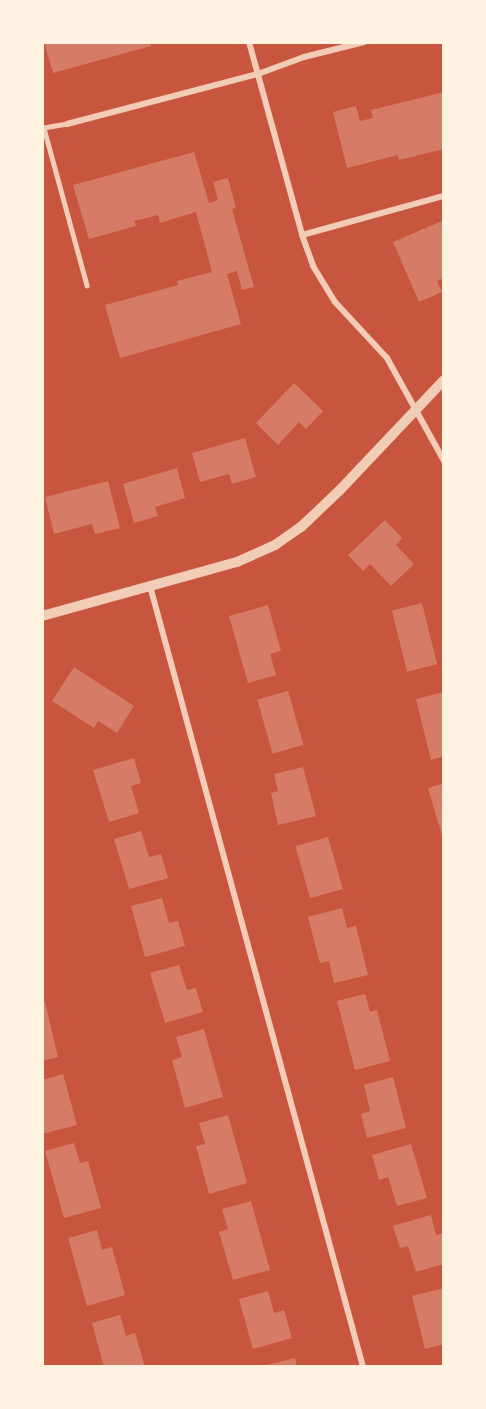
<!DOCTYPE html>
<style>
body{margin:0}
#map{position:relative;width:486px;height:1409px;overflow:hidden;background:#c8553d;font-family:"IBM Plex Sans",sans-serif}
div>[style]{position:absolute}
.building>*{inset:0;background:#d67c66;transform-origin:0 0}
.service>*{height:4.5px;margin:-2.25px;padding:0 2.25px;transform-origin:2.25px;border-radius:2.25px;background:#f1ccb7}
.minor>*{height:6px;margin:-3px;padding:0 3px;transform-origin:3px;border-radius:3px;background:#f1ccb7}
.tertiary>*{height:10px;margin:-5px;padding:0 5px;transform-origin:5px;border-radius:5px;background:#f1ccb7}
span{translate:-50% -50%;white-space:nowrap;text-align:center;line-height:1.15;-webkit-text-stroke:5px #fff3e0;paint-order:stroke}
.frame{position:absolute;inset:0;border:44px solid #fff3e0;pointer-events:none}
</style>
<div id="map">
<div class="building">
<i style="clip-path:polygon(44px 42px,150px 42px,151px 46px,53px 73px)"></i>
<i style="clip-path:polygon(444px 92px,444px 149px,399px 160px,398px 155px,347px 168px,333px 112px,356px 106px,360px 121px,373px 118px,371px 110px)"></i>
<i style="clip-path:polygon(194px 152px,209px 203px,218px 200px,213px 182px,228px 178px,236px 208px,232px 209px,254px 287px,242px 290px,237px 271px,227px 274px,241px 324px,120px 358px,105px 305px,178px 285px,177px 281px,212px 272px,196px 212px,160px 223px,158px 215px,134px 221px,136px 226px,89px 239px,73px 185px)"></i>
<i style="clip-path:polygon(444px 220px,444px 278px,437px 281px,442px 292px,419px 302px,393px 242px)"></i>
<i style="clip-path:polygon(294px 383px,323px 411px,306px 429px,299px 422px,278px 445px,256px 423px)"></i>
<i style="clip-path:polygon(245px 438px,256px 477px,232px 484px,229px 474px,200px 482px,192px 453px)"></i>
<i style="clip-path:polygon(177px 468px,185px 498px,155px 507px,158px 516px,134px 523px,123px 484px)"></i>
<i style="clip-path:polygon(108px 481px,120px 528px,95px 534px,92px 524px,54px 534px,45px 497px)"></i>
<i style="clip-path:polygon(385px 520px,402px 538px,396px 545px,414px 564px,391px 586px,370px 564px,363px 571px,348px 555px)"></i>
<i style="left:422px;top:603px;width:63px;height:31px;rotate:76deg"></i>
<i style="clip-path:polygon(268px 605px,281px 651px,270px 654px,276px 675px,248px 683px,229px 616px)"></i>
<i style="clip-path:polygon(74px 667px,134px 706px,117px 733px,98px 721px,94px 728px,52px 701px)"></i>
<i style="left:288px;top:691px;width:56px;height:32px;rotate:74deg"></i>
<i style="clip-path:polygon(444px 692px,444px 756px,431px 760px,416px 699px)"></i>
<i style="clip-path:polygon(134px 758px,141px 783px,131px 786px,139px 813px,109px 822px,93px 770px)"></i>
<i style="clip-path:polygon(303px 767px,316px 816px,278px 825px,271px 793px,278px 791px,274px 774px)"></i>
<i style="clip-path:polygon(444px 783px,444px 839px,443px 839px,428px 788px)"></i>
<i style="clip-path:polygon(141px 831px,149px 857px,161px 854px,168px 878px,129px 889px,114px 839px)"></i>
<i style="left:328px;top:837px;width:54px;height:34px;rotate:74deg"></i>
<i style="clip-path:polygon(162px 898px,169px 923px,178px 921px,185px 946px,145px 957px,131px 906px)"></i>
<i style="clip-path:polygon(342px 908px,347px 928px,356px 926px,368px 975px,334px 983px,329px 961px,320px 963px,308px 917px)"></i>
<i style="clip-path:polygon(179px 965px,187px 990px,196px 988px,203px 1012px,165px 1023px,150px 973px)"></i>
<i style="clip-path:polygon(365px 994px,370px 1012px,377px 1010px,390px 1061px,355px 1070px,337px 1001px)"></i>
<i style="clip-path:polygon(45px 1002px,58px 1057px,42px 1061px,42px 1003px)"></i>
<i style="clip-path:polygon(204px 1029px,223px 1097px,185px 1108px,172px 1060px,182px 1057px,176px 1037px)"></i>
<i style="clip-path:polygon(63px 1074px,77px 1125px,42px 1134px,42px 1080px)"></i>
<i style="clip-path:polygon(393px 1077px,406px 1128px,367px 1138px,361px 1114px,370px 1111px,364px 1085px)"></i>
<i style="clip-path:polygon(228px 1115px,247px 1183px,209px 1194px,196px 1146px,205px 1144px,199px 1123px)"></i>
<i style="clip-path:polygon(74px 1143px,80px 1163px,88px 1161px,101px 1208px,64px 1218px,45px 1151px)"></i>
<i style="clip-path:polygon(411px 1144px,427px 1198px,397px 1206px,388px 1177px,379px 1180px,372px 1155px)"></i>
<i style="clip-path:polygon(251px 1201px,270px 1270px,233px 1280px,219px 1232px,228px 1229px,222px 1209px)"></i>
<i style="clip-path:polygon(431px 1215px,436px 1235px,444px 1233px,444px 1264px,416px 1272px,408px 1246px,400px 1248px,393px 1226px)"></i>
<i style="clip-path:polygon(97px 1230px,102px 1250px,112px 1247px,125px 1295px,87px 1306px,68px 1238px)"></i>
<i style="clip-path:polygon(444px 1288px,444px 1344px,425px 1349px,412px 1296px)"></i>
<i style="clip-path:polygon(268px 1291px,274px 1313px,284px 1310px,292px 1338px,253px 1349px,239px 1299px)"></i>
<i style="clip-path:polygon(120px 1315px,126px 1336px,135px 1333px,145px 1367px,104px 1367px,92px 1323px)"></i>
<i style="clip-path:polygon(295px 1358px,297px 1367px,263px 1367px,263px 1366px)"></i>
</div>
<div class="service">
<i style="left:67px;top:124px;width:23px;rotate:170deg"></i>
<i style="left:44px;top:128px;width:163px;rotate:74.7deg"></i>
</div>
<div class="minor">
<i style="left:249px;top:42px;width:200px;rotate:74.6deg"></i>
<i style="left:302px;top:235px;width:33px;rotate:70deg"></i>
<i style="left:313px;top:266px;width:42px;rotate:58.6deg"></i>
<i style="left:335px;top:302px;width:76px;rotate:47.1deg"></i>
<i style="left:387px;top:358px;width:118px;rotate:61deg"></i>
<i style="left:67px;top:124px;width:197px;rotate:-14.7deg"></i>
<i style="left:258px;top:74px;width:49px;rotate:-20.3deg"></i>
<i style="left:304px;top:57px;width:62px;rotate:-14deg"></i>
<i style="left:302px;top:235px;width:147px;rotate:-15.4deg"></i>
<i style="left:150px;top:586px;width:810px;rotate:74.74deg"></i>
</div>
<div class="tertiary">
<i style="left:42px;top:616px;width:202px;rotate:-15.5deg"></i>
<i style="left:237px;top:562px;width:42px;rotate:-24.1deg"></i>
<i style="left:275px;top:545px;width:32px;rotate:-35deg"></i>
<i style="left:301px;top:527px;width:52px;rotate:-43.5deg"></i>
<i style="left:339px;top:491px;width:153px;rotate:-46.6deg"></i>
</div>
<div class="frame"></div>
</div>
